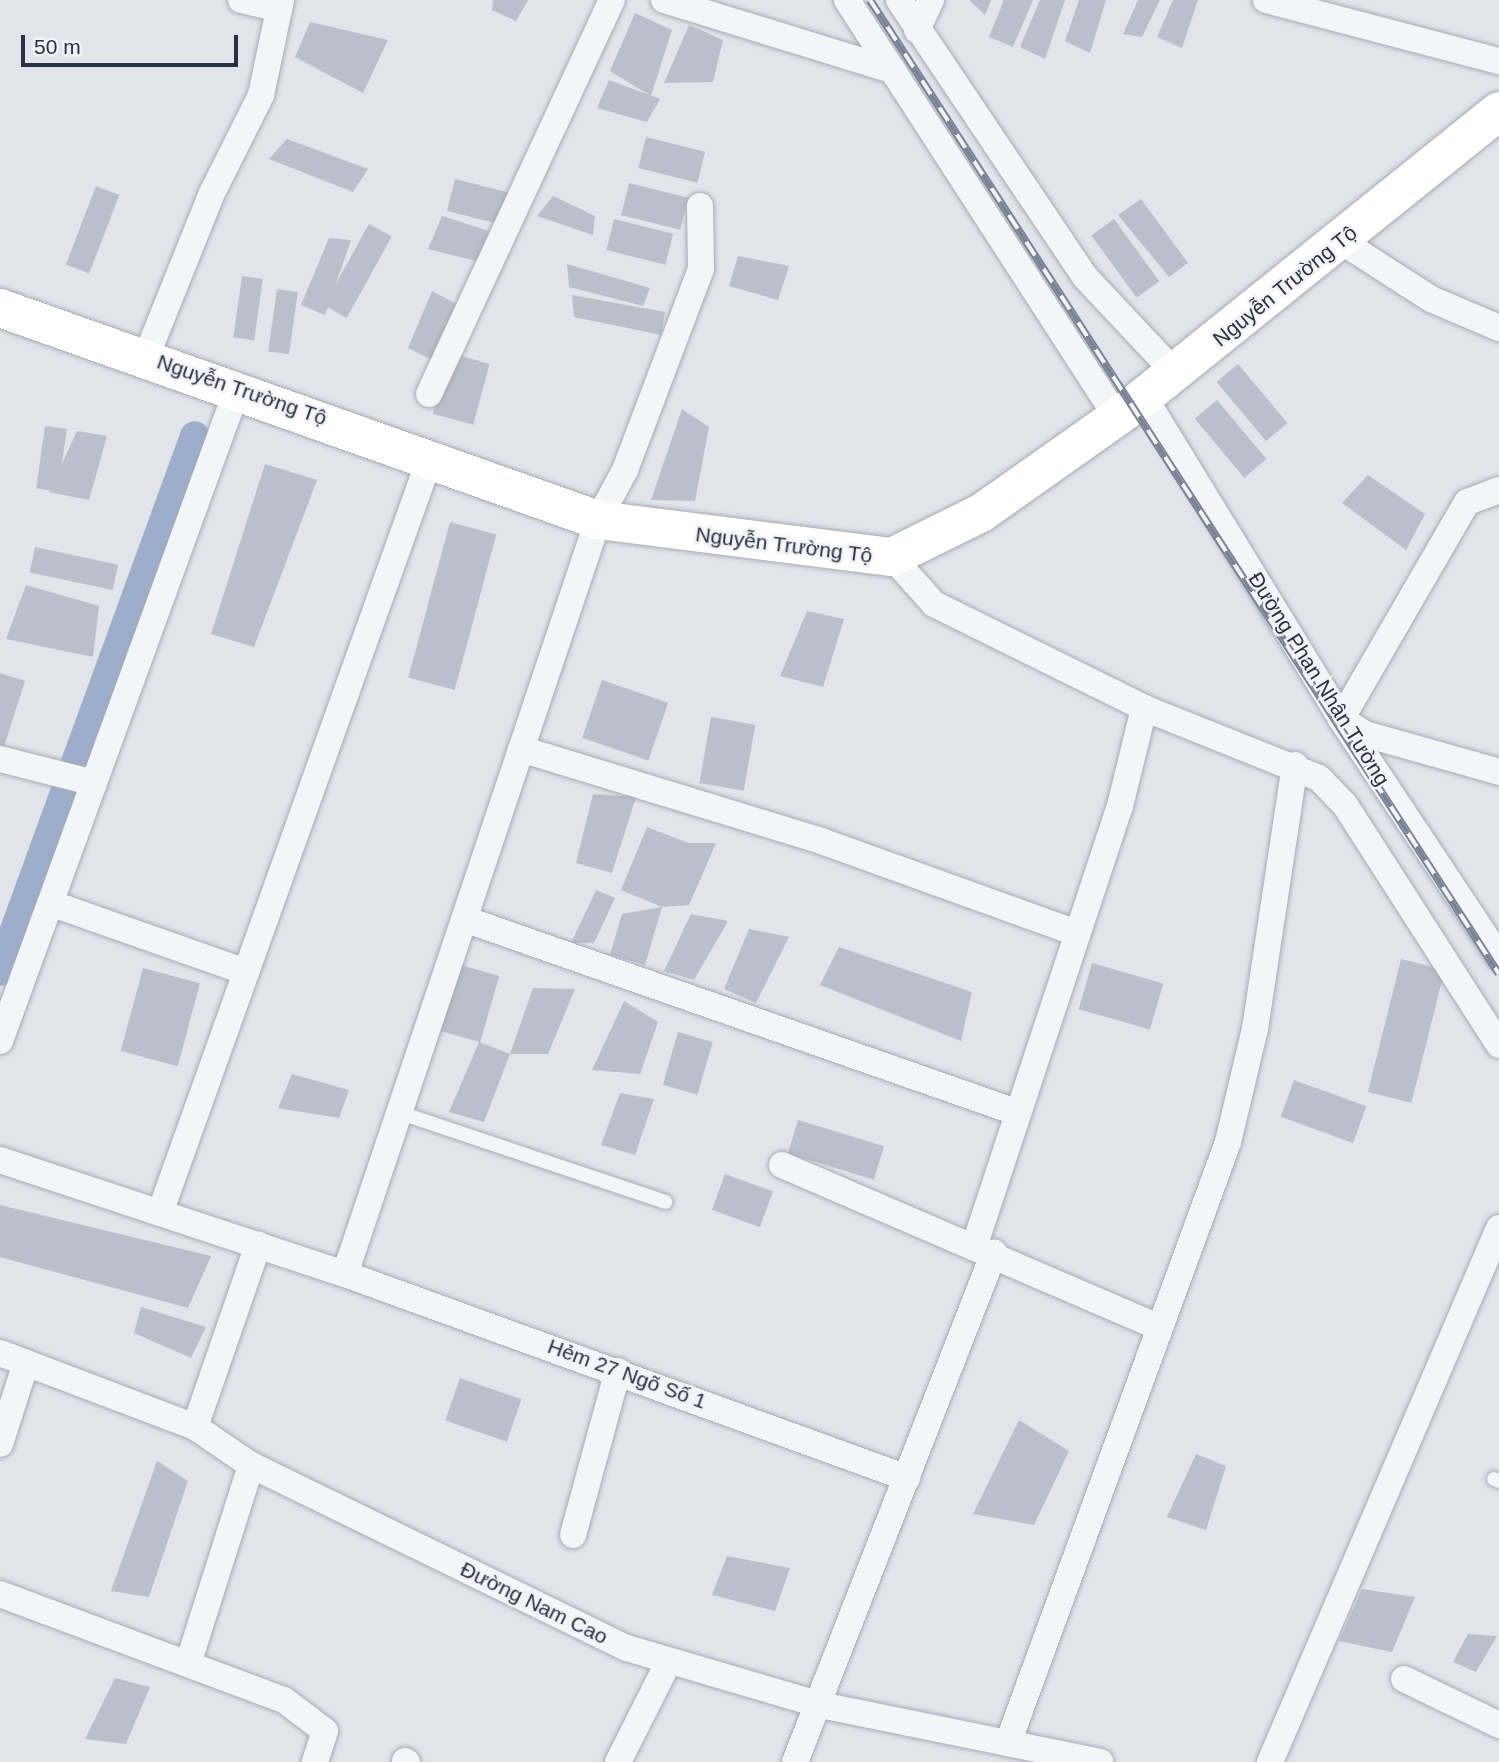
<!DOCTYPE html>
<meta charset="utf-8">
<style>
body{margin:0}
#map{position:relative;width:1499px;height:1762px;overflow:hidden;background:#e1e4ea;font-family:Helvetica,sans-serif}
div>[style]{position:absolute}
.canal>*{height:30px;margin:-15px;padding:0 15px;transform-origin:15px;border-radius:15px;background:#9caecb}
.building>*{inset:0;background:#bbbfca;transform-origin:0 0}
.roads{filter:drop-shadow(0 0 2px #a6aab4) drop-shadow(0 0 2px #a6aab4)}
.lane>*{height:14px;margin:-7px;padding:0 7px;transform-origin:7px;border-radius:7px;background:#f4f5f8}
.street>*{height:26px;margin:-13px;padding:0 13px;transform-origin:13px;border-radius:13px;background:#f4f5f8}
.secondary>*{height:38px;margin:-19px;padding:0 19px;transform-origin:19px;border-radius:19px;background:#fff}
.rail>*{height:8px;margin-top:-4px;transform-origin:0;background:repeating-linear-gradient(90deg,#f1f3f7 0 16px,#7a8294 0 32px);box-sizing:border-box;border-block:2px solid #7a8294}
span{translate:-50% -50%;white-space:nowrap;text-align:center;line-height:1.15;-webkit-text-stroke:5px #f1f3f7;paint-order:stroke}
.street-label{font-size:21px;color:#293042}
.scale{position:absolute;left:21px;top:35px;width:217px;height:32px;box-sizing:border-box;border:4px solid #293042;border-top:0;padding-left:9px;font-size:21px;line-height:24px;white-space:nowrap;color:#293042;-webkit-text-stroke:5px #f1f3f7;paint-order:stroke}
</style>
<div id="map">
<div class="canal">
<i style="left:0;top:971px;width:569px;rotate:-69.97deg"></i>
</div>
<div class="building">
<i style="clip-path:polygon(493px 0,528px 0,516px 21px,492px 10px)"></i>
<i style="clip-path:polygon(969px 0,991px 0,985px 15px)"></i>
<i style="clip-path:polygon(1004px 0,1033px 0,1013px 47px,989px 37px)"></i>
<i style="clip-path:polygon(1040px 0,1065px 0,1045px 59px,1020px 47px)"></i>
<i style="clip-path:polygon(1079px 0,1106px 0,1090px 53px,1065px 41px)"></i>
<i style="clip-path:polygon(1138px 0,1160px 0,1142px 37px,1123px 34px)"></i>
<i style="clip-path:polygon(1173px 0,1198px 0,1182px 48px,1157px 37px)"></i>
<i style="clip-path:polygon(635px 13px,672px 30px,651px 96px,610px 71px)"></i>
<i style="clip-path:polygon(310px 22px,388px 40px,363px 93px,295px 57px)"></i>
<i style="clip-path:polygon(689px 25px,723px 40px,713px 82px,664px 83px)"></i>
<i style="clip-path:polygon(609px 80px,660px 99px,647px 122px,597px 108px)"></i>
<i style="left:646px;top:137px;width:61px;height:32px;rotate:14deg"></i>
<i style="clip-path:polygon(287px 139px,368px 169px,353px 192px,269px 159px)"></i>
<i style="left:455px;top:179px;width:62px;height:33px;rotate:14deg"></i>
<i style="left:629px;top:183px;width:61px;height:33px;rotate:14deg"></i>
<i style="left:96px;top:186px;width:25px;height:84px;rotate:21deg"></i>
<i style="clip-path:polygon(553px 196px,595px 216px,593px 235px,537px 216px)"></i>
<i style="clip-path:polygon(1141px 199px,1188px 263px,1169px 277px,1118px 215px)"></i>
<i style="clip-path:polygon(442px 216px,498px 234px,488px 264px,428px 249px)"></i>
<i style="left:614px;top:219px;width:61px;height:32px;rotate:14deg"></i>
<i style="left:1114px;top:219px;width:77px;height:28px;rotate:54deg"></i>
<i style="left:369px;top:224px;width:26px;height:93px;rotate:29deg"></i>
<i style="clip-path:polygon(329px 238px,351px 240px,325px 315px,301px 305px)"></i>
<i style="clip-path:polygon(738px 256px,789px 266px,778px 300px,729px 286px)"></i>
<i style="clip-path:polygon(567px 264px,650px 288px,643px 306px,569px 287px)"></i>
<i style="left:242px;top:276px;width:21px;height:62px;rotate:8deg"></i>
<i style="left:277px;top:289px;width:21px;height:63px;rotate:8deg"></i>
<i style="clip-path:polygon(432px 291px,466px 309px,432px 360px,408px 348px)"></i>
<i style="clip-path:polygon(572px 295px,665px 312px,661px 335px,574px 317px)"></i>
<i style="left:449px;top:353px;width:42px;height:63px;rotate:15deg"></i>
<i style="left:1238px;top:364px;width:77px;height:28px;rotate:50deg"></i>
<i style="left:1217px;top:400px;width:77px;height:29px;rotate:50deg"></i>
<i style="clip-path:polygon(682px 409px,709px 427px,695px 501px,651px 500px)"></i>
<i style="left:45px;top:426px;width:22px;height:63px;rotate:8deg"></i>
<i style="clip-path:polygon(77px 431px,107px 436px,89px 500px,49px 492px)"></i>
<i style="clip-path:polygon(265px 464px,317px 480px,254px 647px,211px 634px)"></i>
<i style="clip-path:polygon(1368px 475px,1425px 514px,1406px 550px,1342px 503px)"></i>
<i style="left:450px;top:522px;width:48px;height:161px;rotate:15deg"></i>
<i style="left:35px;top:547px;width:85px;height:26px;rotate:12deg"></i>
<i style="clip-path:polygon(26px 585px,99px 606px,93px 657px,6px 639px)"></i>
<i style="clip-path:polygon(807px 611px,844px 619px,823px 687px,780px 676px)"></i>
<i style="clip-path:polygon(0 673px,25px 681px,3px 750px,0 749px)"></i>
<i style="left:602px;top:680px;width:70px;height:61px;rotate:19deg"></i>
<i style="left:711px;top:717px;width:45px;height:67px;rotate:10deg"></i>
<i style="clip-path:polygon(593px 794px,636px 797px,612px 873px,576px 863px)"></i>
<i style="clip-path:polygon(647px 827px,688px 843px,716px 843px,689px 905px,662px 907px,621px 890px)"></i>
<i style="clip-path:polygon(596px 890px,615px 898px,594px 943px,571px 943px)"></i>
<i style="clip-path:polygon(662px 907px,645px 965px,610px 955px,622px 914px)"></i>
<i style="clip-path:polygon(691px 914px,728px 921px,694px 980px,664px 971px)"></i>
<i style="clip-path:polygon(749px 929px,789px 937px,756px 1003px,724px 989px)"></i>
<i style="clip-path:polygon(839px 947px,972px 992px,961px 1041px,820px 985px)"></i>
<i style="left:1401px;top:959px;width:45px;height:137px;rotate:14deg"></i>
<i style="left:454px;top:963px;width:47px;height:69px;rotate:16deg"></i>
<i style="left:1092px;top:963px;width:74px;height:48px;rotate:16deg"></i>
<i style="left:143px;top:968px;width:59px;height:86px;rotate:15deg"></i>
<i style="clip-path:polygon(533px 988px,575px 989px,548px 1054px,510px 1054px,484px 1122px,449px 1112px,479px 1042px,510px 1054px)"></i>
<i style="clip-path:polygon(624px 1001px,658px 1022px,640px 1074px,592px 1070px)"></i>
<i style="left:678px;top:1032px;width:36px;height:55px;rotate:16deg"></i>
<i style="clip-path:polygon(292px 1074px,349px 1090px,339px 1118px,278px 1108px)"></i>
<i style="left:1294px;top:1080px;width:77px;height:39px;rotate:20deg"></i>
<i style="clip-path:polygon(620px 1093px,654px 1099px,635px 1155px,601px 1145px)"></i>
<i style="left:798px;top:1120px;width:90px;height:35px;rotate:17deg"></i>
<i style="left:725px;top:1174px;width:51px;height:38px;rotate:20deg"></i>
<i style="clip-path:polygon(0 1205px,211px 1256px,188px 1308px,0 1257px)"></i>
<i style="clip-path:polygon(141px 1307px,206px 1327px,191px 1358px,134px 1333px)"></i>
<i style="left:460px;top:1378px;width:65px;height:45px;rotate:19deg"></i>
<i style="clip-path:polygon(1019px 1420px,1069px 1451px,1034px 1525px,973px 1514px)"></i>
<i style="clip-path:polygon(1196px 1454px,1226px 1466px,1206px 1530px,1167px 1517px)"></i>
<i style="clip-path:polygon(157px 1461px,188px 1481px,149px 1597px,111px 1591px)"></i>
<i style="clip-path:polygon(727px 1556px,790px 1568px,775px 1611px,712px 1595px)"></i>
<i style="clip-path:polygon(1362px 1589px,1415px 1597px,1392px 1652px,1339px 1641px)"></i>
<i style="clip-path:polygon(1468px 1634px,1497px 1636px,1476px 1672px,1453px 1662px)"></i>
<i style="clip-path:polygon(115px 1678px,150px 1687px,126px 1744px,85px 1739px)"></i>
</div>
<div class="roads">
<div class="lane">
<i style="left:401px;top:1113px;width:279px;rotate:18.6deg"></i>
<i style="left:1494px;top:1479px;width:5px;rotate:22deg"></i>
</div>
<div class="street">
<i style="left:241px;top:0;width:39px;rotate:13deg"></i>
<i style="left:664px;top:0;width:239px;rotate:17.1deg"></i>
<i style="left:847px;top:0;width:495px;rotate:57.1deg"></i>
<i style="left:899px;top:0;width:334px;rotate:56.1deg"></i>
<i style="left:1085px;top:277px;width:132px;rotate:46.8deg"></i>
<i style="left:1266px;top:0;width:241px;rotate:14.7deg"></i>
<i style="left:917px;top:30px;width:33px;rotate:-65deg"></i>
<i style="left:1341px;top:241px;width:107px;rotate:32.8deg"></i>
<i style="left:1431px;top:299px;width:74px;rotate:23.1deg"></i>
<i style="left:146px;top:357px;width:175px;rotate:-68.1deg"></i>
<i style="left:211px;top:195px;width:112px;rotate:-63.4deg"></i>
<i style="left:261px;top:95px;width:97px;rotate:-78.1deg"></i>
<i style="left:429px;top:394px;width:434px;rotate:-65.1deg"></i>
<i style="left:1144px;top:397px;width:377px;rotate:58.5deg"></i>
<i style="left:1341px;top:719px;width:286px;rotate:56.4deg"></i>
<i style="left:1499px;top:490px;width:34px;rotate:159deg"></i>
<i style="left:1467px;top:502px;width:251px;rotate:120.1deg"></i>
<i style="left:1341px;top:719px;width:28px;rotate:32deg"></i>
<i style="left:1365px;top:734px;width:139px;rotate:15.8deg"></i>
<i style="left:892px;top:557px;width:63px;rotate:48.2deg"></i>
<i style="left:934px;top:604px;width:234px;rotate:26.3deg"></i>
<i style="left:1144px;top:708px;width:188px;rotate:21.8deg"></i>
<i style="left:1319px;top:778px;width:37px;rotate:46deg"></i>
<i style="left:1345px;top:805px;width:285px;rotate:57.3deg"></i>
<i style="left:521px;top:749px;width:314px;rotate:17deg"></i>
<i style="left:821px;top:841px;width:272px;rotate:19.8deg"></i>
<i style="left:0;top:759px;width:97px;rotate:14.3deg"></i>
<i style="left:50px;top:903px;width:208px;rotate:19.4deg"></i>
<i style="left:467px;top:920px;width:582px;rotate:19.28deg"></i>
<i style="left:0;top:1041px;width:696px;rotate:-70deg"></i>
<i style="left:0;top:1160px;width:363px;rotate:18.3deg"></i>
<i style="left:345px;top:1274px;width:598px;rotate:19.95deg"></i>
<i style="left:782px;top:1165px;width:409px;rotate:23.3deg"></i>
<i style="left:160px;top:1213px;width:802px;rotate:-70.32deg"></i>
<i style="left:975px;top:1244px;width:461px;rotate:-71.7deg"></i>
<i style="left:1120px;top:806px;width:101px;rotate:-76.2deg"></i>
<i style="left:345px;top:1274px;width:795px;rotate:-71.45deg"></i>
<i style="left:598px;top:520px;width:57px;rotate:-61.6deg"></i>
<i style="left:625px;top:470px;width:215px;rotate:-69.3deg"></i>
<i style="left:701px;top:269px;width:63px;rotate:-90.9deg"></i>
<i style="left:0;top:1353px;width:209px;rotate:20.8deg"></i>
<i style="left:195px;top:1427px;width:68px;rotate:34.2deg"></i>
<i style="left:251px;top:1465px;width:418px;rotate:26deg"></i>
<i style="left:627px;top:1648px;width:202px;rotate:16.4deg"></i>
<i style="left:821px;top:1705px;width:285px;rotate:11.5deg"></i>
<i style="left:195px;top:1427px;width:193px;rotate:-70.9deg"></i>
<i style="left:0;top:1444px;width:85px;rotate:-72.2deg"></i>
<i style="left:573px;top:1535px;width:170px;rotate:-74.7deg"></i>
<i style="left:0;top:1594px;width:303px;rotate:20.5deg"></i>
<i style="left:284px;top:1700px;width:51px;rotate:37.1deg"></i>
<i style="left:325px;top:1731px;width:33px;rotate:108deg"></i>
<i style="left:188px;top:1664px;width:209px;rotate:-72.4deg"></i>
<i style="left:1404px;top:1679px;width:106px;rotate:25.8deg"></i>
<i style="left:1008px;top:1743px;width:640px;rotate:-69.89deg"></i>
<i style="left:1228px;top:1142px;width:116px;rotate:-76.6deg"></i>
<i style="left:1255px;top:1029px;width:267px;rotate:-81.4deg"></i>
<i style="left:405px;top:1761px;width:2px;rotate:27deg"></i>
<i style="left:618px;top:1762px;width:113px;rotate:-63.2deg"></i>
<i style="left:795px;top:1762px;width:547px;rotate:-68.65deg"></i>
<i style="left:1270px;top:1762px;width:581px;rotate:-66.79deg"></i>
</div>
<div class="secondary">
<i style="left:0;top:308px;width:634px;rotate:19.52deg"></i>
<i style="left:598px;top:520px;width:296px;rotate:7.2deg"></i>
<i style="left:892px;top:557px;width:99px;rotate:-26.3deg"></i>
<i style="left:981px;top:513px;width:184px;rotate:-35.2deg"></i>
<i style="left:1131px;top:407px;width:472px;rotate:-38.8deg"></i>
</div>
</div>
<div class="rail">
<i style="left:870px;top:0;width:1159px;rotate:57.15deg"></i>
</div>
<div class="street-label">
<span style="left:1285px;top:286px;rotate:-39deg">Nguyễn Trường Tộ</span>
<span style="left:242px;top:390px;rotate:19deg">Nguyễn Trường Tộ</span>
<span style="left:784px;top:545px;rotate:7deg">Nguyễn Trường Tộ</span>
<span style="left:1319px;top:679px;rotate:58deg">Đường Phan Nhân Tường</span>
<span style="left:627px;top:1374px;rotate:20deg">Hẻm 27 Ngõ Số 1</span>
<span style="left:534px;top:1603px;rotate:26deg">Đường Nam Cao</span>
</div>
<div class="scale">50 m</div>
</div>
